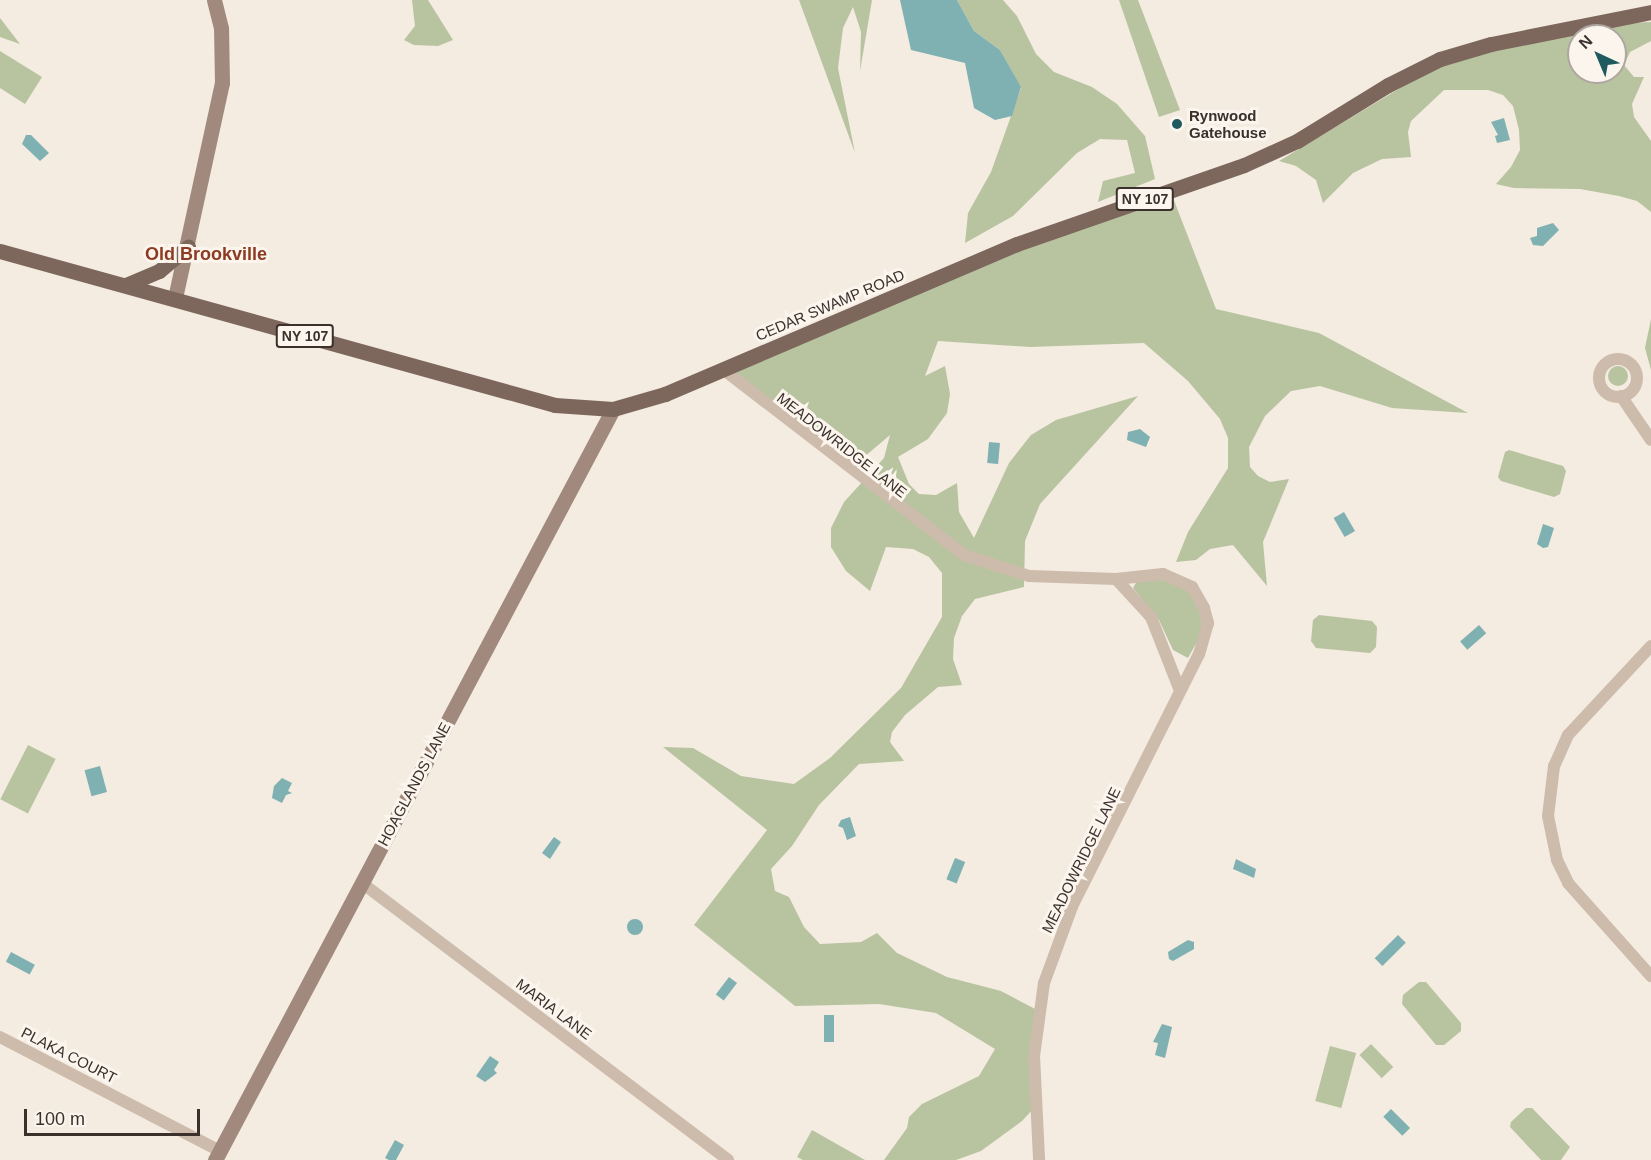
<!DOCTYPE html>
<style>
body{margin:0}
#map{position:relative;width:1651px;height:1160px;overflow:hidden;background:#f4ebe1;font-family:Helvetica,sans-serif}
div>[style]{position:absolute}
.green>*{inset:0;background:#b8c4a0;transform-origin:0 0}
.round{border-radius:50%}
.water>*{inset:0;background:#7fb0b2;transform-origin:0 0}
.street>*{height:12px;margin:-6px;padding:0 6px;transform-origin:6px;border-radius:6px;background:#cdbbac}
.street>.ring{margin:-6px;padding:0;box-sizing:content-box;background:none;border:12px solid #cdbbac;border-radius:50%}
.secondary>*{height:15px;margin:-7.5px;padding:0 7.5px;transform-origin:7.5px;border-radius:7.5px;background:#a18a7d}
.primary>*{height:15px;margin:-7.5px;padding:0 7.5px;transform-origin:7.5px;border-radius:7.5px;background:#7d675c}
.dots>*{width:16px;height:16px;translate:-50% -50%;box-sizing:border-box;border:3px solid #fbf5ee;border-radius:50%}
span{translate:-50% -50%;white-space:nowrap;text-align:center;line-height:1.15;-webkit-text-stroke:6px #fbf5ee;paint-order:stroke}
.shield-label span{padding:2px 4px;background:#fbf5ee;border:2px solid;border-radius:4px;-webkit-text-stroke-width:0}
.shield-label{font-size:14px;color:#3b302b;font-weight:700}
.poi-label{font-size:15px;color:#3b302b;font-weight:700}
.left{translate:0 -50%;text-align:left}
.street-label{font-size:15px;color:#3b302b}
.quarter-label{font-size:18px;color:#8c3b22;font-weight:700}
.north{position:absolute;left:1567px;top:24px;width:60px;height:60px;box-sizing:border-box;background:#fbf5ee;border:2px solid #aea6a0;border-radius:50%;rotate:316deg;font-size:16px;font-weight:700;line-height:24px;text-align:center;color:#3b302b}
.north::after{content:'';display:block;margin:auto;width:21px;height:27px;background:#1f5a5e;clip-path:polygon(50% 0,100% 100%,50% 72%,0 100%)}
.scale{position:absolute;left:24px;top:1109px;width:176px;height:27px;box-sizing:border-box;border:3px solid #3b302b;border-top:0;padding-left:8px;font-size:18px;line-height:21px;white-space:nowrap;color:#3b302b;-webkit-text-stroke:4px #fbf5ee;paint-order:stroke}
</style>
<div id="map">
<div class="green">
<i style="clip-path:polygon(412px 0,428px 0,453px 40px,438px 46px,414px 45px,404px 40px,415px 26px)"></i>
<i style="clip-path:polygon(799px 0,872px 0,860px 71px,861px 32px,853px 7px,843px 28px,838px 68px,855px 153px)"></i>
<i style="clip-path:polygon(957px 0,1003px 0,1017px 16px,1036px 54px,1054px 72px,1092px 87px,1117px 104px,1145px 136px,1155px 179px,1098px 202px,1103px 181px,1135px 173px,1127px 140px,1100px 139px,1077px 153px,1013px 216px,965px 243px,968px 213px,991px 172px,1021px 88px,1000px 50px,974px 31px)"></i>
<i style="clip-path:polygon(1119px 0,1138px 0,1180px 110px,1159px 117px)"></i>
<i style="clip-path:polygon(0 18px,20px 44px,0 37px)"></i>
<i style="clip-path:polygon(evenodd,1651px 22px,1651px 41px,1630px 52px,1624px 65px,1634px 77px,1644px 77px,1632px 104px,1634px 117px,1651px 141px,1651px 212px,1637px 201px,1619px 196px,1580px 189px,1514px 188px,1496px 184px,1511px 167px,1520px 150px,1519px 130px,1513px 106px,1503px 95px,1488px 90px,1444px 90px,1411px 121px,1408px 132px,1411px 157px,1382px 159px,1353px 173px,1323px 203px,1316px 180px,1296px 166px,1279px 161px,1430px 70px,1485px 51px,1625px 23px,1651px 22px,1579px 36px,1615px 36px,1615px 72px,1579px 72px,1579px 36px)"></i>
<i style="clip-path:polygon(0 51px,42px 77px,25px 104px,0 88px)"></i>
<i style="clip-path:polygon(1170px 190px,1216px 309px,1319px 333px,1468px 413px,1392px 408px,1320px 386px,1291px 391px,1265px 416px,1249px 447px,1250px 467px,1258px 476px,1270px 482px,1289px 479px,1263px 542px,1267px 586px,1233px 545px,1210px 549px,1196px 560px,1176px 562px,1188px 532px,1228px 468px,1228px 438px,1220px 419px,1188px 381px,1144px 343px,1030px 347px,938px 341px,925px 376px,945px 366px,950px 394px,947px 413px,928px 439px,898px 457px,909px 484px,919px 494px,936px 495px,957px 483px,959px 512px,974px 538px,1009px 463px,1031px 435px,1056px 420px,1138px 396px,1040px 504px,1025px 541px,1024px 587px,975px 599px,962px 616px,954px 638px,953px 659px,962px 685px,938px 687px,905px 715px,892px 732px,890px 742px,904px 761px,859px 764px,819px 805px,792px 846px,771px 869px,775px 891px,789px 897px,804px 927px,820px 944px,861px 942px,877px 933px,897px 953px,947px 977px,1001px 991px,1039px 1011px,1034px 1108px,1022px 1121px,981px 1151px,956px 1160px,884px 1160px,907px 1128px,909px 1117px,922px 1104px,979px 1076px,995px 1049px,936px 1013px,879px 1004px,795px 1006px,694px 925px,767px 830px,663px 747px,693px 748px,741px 776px,794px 784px,830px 758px,901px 688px,942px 617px,942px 573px,929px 557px,913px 549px,886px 547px,870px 591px,846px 571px,831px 547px,831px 528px,844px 502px,884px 458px,890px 435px,850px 469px,724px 370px)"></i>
<i style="clip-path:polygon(1651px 319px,1651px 370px,1645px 348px)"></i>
<i class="round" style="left:1608px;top:366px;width:20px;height:20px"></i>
<i style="clip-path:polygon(1509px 450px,1563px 466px,1566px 471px,1560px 494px,1554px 497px,1501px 481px,1498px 477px,1505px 452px)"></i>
<i style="clip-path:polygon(1151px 576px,1180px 583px,1199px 603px,1203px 631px,1188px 658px,1173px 650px,1159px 620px,1133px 588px,1137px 581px)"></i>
<i style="clip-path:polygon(1319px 615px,1372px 621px,1377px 627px,1376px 647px,1370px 653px,1316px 648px,1311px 641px,1313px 620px)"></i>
<i style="left:28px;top:745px;width:31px;height:61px;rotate:27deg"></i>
<i style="clip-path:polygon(1419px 982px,1426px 982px,1461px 1023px,1461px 1031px,1444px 1045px,1436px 1045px,1402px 1004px,1403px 995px)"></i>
<i style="left:1371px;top:1044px;width:32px;height:16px;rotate:46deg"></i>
<i style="left:1330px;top:1046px;width:27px;height:57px;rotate:15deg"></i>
<i style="clip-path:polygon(1526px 1108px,1532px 1108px,1570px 1147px,1561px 1160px,1541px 1160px,1510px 1127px,1511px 1122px)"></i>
<i style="clip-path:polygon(812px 1130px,865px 1160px,803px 1160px,797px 1157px)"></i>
</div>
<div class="water">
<i style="clip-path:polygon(900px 0,957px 0,974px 31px,1000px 50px,1021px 87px,1012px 116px,995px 120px,974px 108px,965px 63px,911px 50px)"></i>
<i style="clip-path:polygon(1504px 118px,1510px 140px,1497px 143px,1495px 136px,1498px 135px,1491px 122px)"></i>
<i style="clip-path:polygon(26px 135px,31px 135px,49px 153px,40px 161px,22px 144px)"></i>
<i style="clip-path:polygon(1553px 223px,1559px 230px,1543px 246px,1533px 245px,1530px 238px,1537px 236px,1537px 228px)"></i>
<i style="clip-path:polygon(1140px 429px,1150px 437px,1146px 447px,1127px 440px,1128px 432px)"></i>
<i style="left:989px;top:442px;width:11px;height:21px;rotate:5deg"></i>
<i style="left:1344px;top:512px;width:22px;height:12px;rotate:60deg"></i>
<i style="clip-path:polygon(1543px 524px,1554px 528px,1548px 547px,1543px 548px,1537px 544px)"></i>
<i style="left:1479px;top:625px;width:11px;height:25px;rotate:49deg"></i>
<i style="left:100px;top:766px;width:27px;height:16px;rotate:75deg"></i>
<i style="clip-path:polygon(282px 778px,292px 783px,288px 791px,292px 793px,286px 795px,282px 803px,272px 798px,274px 786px)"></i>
<i style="clip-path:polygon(850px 817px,856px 836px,847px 840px,843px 828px,838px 826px,841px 820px)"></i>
<i style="clip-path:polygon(554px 837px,561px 842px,550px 859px,542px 853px)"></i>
<i style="left:955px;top:858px;width:11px;height:23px;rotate:22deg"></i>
<i style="clip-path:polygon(1236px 859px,1256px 869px,1254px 878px,1233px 869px)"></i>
<i class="round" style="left:627px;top:919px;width:16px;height:16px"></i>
<i style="left:1398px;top:935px;width:11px;height:33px;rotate:45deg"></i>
<i style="clip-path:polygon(1188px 940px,1194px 942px,1194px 949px,1173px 961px,1169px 959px,1168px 952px)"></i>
<i style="left:11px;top:952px;width:27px;height:11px;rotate:28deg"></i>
<i style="left:729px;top:977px;width:10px;height:22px;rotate:37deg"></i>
<i style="left:824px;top:1015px;width:10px;height:27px"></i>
<i style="clip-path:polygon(1162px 1024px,1172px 1027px,1165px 1058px,1155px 1055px,1158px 1043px,1153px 1042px)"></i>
<i style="clip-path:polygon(490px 1056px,499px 1062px,494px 1070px,497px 1073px,485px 1082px,476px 1076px)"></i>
<i style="left:1391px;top:1109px;width:27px;height:11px;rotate:45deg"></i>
<i style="clip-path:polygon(395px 1140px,404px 1145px,396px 1160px,389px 1160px,385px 1158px)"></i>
</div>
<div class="street">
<i class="ring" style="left:1599px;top:359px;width:26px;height:26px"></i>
<i style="left:724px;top:370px;width:303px;rotate:37.6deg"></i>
<i style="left:964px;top:555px;width:68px;rotate:17.9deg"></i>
<i style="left:1029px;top:576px;width:87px;rotate:2deg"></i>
<i style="left:1116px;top:579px;width:47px;rotate:-6.1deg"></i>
<i style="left:1163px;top:574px;width:32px;rotate:24deg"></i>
<i style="left:1192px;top:587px;width:24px;rotate:60deg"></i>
<i style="left:1204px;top:608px;width:16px;rotate:75deg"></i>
<i style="left:1208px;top:623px;width:32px;rotate:106deg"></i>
<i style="left:1199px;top:654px;width:283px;rotate:116.7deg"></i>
<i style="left:1072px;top:907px;width:81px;rotate:110.2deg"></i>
<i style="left:1044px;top:983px;width:74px;rotate:97.8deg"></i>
<i style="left:1034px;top:1056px;width:104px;rotate:87.2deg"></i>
<i style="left:1621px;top:396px;width:53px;rotate:55.7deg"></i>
<i style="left:1116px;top:579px;width:52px;rotate:47.4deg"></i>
<i style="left:1151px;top:617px;width:76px;rotate:68.5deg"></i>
<i style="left:1651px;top:646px;width:122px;rotate:133deg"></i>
<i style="left:1568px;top:735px;width:34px;rotate:114deg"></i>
<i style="left:1554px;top:766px;width:50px;rotate:96.8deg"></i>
<i style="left:1548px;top:816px;width:45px;rotate:78.4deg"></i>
<i style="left:1557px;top:860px;width:25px;rotate:64deg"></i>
<i style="left:1568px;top:883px;width:125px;rotate:48.3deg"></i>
<i style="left:362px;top:883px;width:459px;rotate:37.1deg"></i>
<i style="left:0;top:1037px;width:248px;rotate:27.4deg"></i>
</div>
<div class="secondary">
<i style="left:175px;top:298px;width:220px;rotate:-77.7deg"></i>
<i style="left:222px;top:83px;width:55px;rotate:-91deg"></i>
<i style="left:221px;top:28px;width:29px;rotate:-104deg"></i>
<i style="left:215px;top:1160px;width:850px;rotate:-62.08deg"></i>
</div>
<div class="primary">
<i style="left:0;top:251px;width:576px;rotate:15.51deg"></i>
<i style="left:555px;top:405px;width:58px;rotate:3.9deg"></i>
<i style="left:613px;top:409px;width:54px;rotate:-16.1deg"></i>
<i style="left:665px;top:394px;width:383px;rotate:-23.1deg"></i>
<i style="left:1017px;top:244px;width:240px;rotate:-19.2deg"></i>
<i style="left:1244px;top:165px;width:58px;rotate:-24.4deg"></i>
<i style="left:1297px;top:141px;width:107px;rotate:-31.6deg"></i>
<i style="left:1388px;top:85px;width:58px;rotate:-26.6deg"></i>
<i style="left:1440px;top:59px;width:53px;rotate:-16.4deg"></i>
<i style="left:1491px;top:44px;width:163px;rotate:-11.3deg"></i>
<i style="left:126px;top:285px;width:36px;rotate:-23deg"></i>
<i style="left:159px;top:271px;width:38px;rotate:-40deg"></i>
</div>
<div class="dots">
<i style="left:1177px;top:124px;background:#1f5a5e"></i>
</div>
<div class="shield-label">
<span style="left:1145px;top:199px">NY 107</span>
<span style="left:305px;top:336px">NY 107</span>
</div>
<div class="poi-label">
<span class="left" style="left:1189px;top:124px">Rynwood<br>Gatehouse</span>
</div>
<div class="street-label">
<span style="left:830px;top:305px;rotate:-23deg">CEDAR SWAMP ROAD</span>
<span style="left:842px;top:445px;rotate:38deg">MEADOWRIDGE LANE</span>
<span style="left:414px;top:784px;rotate:-62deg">HOAGLANDS LANE</span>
<span style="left:1081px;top:860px;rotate:-64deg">MEADOWRIDGE LANE</span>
<span style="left:554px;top:1009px;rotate:37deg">MARIA LANE</span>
<span style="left:69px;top:1055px;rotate:27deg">PLAKA COURT</span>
</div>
<div class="quarter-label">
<span style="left:206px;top:254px">Old Brookville</span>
</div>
<div class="north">N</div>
<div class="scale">100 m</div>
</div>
